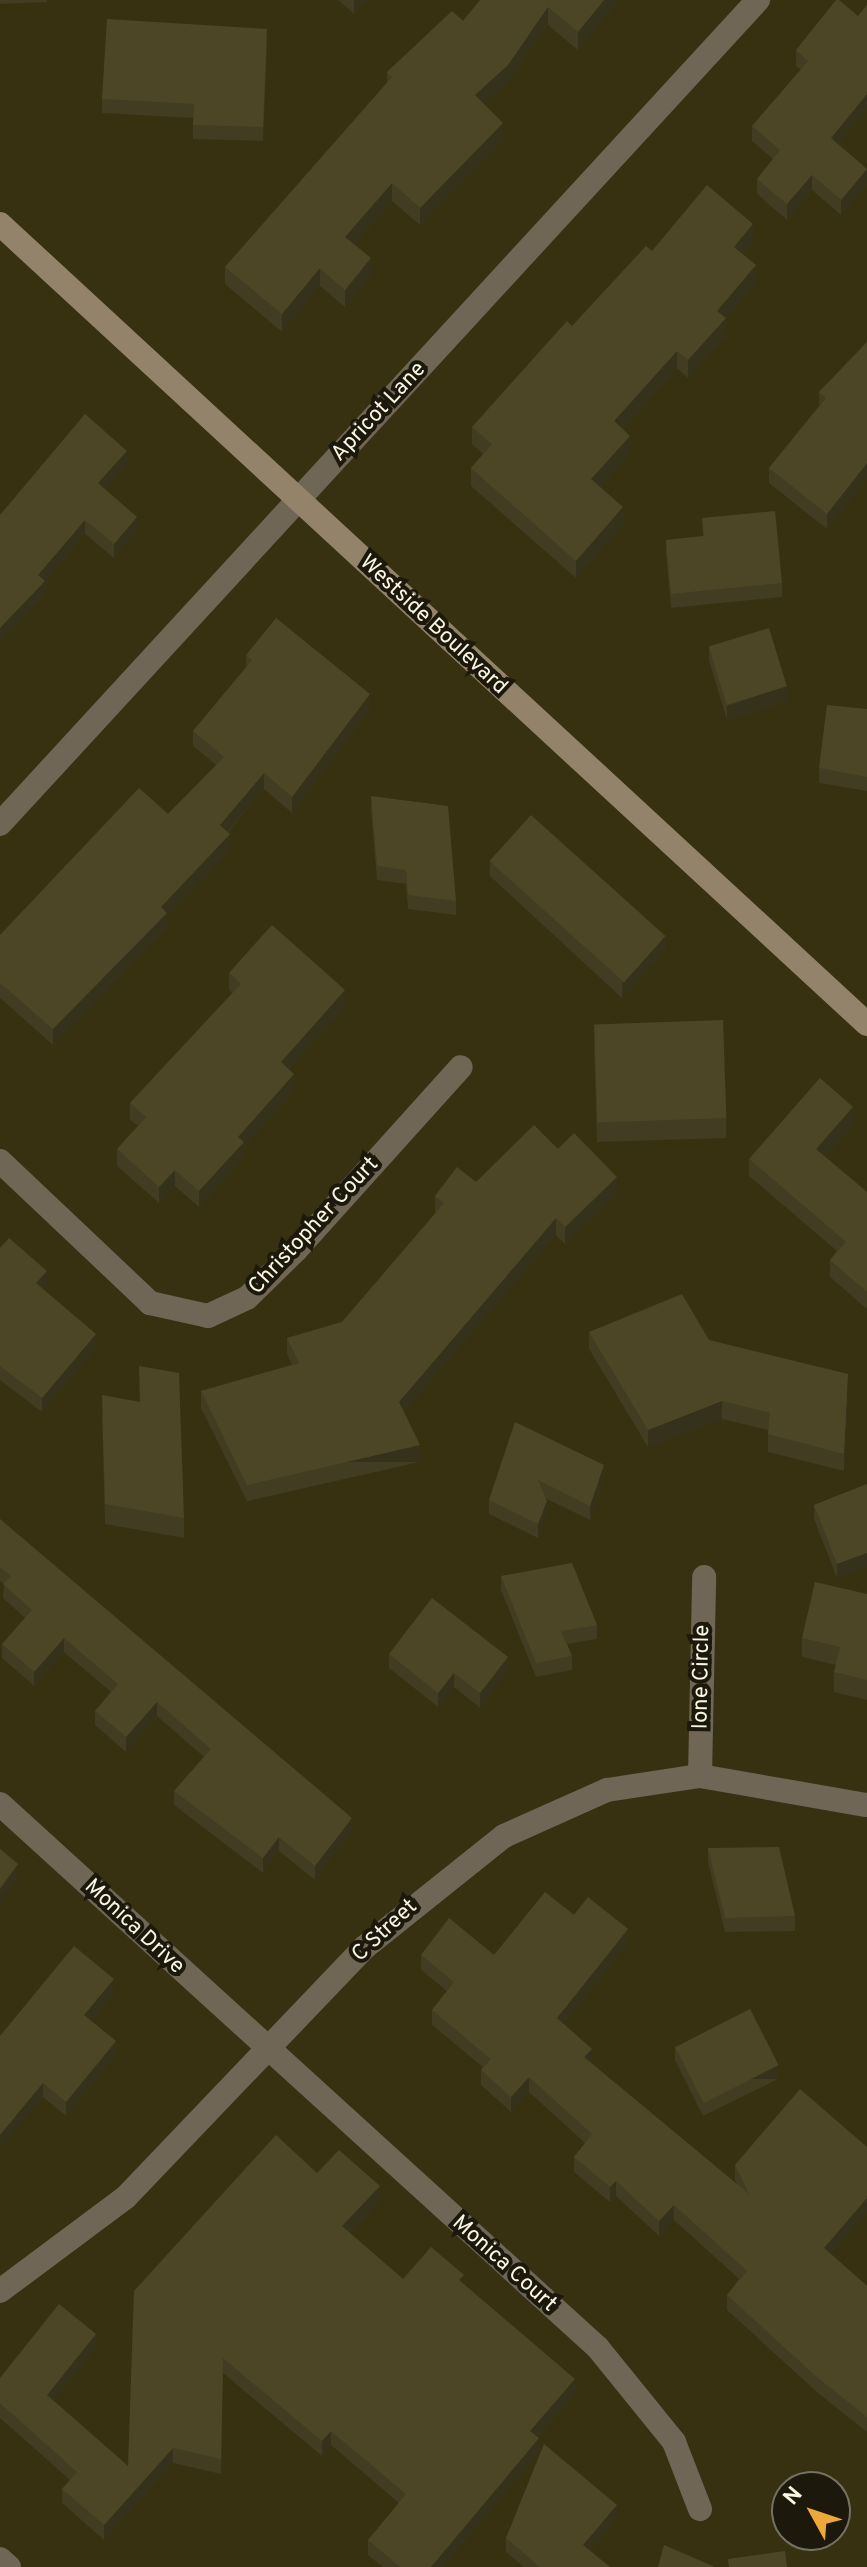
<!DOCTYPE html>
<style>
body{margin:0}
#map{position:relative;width:867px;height:2567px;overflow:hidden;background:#373112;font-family:Overpass,sans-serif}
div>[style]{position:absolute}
.street>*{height:24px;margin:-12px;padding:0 12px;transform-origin:12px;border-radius:12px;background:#6f6656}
.secondary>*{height:24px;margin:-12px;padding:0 12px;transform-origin:12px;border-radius:12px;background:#92836a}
.wall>*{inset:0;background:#413c22}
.shaded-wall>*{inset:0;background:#35311b;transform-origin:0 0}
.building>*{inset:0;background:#4c4627;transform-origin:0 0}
span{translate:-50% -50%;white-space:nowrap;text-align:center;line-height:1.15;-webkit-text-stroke:8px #1c190c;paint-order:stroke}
.street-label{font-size:22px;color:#f9f6e3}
.north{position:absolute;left:771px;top:2471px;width:80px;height:80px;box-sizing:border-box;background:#1c190c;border:2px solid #747162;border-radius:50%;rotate:310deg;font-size:22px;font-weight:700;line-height:32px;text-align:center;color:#f9f6e3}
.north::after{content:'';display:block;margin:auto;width:28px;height:36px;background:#eca93a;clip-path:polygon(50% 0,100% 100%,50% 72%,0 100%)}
</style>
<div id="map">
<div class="street">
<i style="left:0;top:824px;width:1120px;rotate:-47.39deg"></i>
<i style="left:0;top:1161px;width:207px;rotate:43.4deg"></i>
<i style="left:150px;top:1303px;width:59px;rotate:12.6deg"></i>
<i style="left:208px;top:1316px;width:43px;rotate:-24.8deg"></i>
<i style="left:247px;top:1298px;width:69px;rotate:-44.4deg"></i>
<i style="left:296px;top:1250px;width:246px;rotate:-48deg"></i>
<i style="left:700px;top:1776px;width:199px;rotate:-88.8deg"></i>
<i style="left:0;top:1804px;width:808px;rotate:42.29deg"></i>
<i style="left:598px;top:2348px;width:121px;rotate:51deg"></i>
<i style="left:674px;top:2442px;width:72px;rotate:68.8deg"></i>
<i style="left:0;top:2291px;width:157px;rotate:-36.7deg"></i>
<i style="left:126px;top:2197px;width:346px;rotate:-46.3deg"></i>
<i style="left:365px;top:1947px;width:178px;rotate:-38.6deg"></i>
<i style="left:504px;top:1836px;width:113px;rotate:-24.1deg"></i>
<i style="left:607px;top:1790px;width:94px;rotate:-8.6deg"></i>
<i style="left:700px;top:1776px;width:169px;rotate:9.9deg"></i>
<i style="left:0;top:2559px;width:12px;rotate:42deg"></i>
</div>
<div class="secondary">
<i style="left:0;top:224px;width:1180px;rotate:42.7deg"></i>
</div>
<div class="wall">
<i style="clip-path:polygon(0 0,47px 0,47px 2px,0 4px)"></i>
<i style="clip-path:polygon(338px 0,367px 0,354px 14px)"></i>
<i style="clip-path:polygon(480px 0,619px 0,578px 50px,548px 25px,508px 82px,484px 104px,503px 140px,420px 225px,392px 201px,354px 244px,371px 276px,345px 307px,320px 286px,282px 332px,225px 284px,225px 267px,387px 83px,387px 72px,463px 21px)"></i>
<i style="clip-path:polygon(867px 5px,867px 109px,838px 145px,867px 169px,867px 185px,841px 215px,812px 190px,787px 220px,757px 194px,757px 179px,773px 159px,752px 141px,752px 126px,801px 70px,796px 66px,796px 50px,858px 16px)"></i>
<i style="clip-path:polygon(267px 43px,263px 141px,193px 139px,193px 118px,102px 113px,102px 99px)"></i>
<i style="clip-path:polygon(753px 242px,743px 254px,756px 282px,726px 319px,726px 336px,688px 378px,677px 368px,623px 429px,630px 454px,600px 487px,623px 525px,576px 578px,471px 486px,471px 468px,483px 454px,472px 444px,472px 427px,572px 326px,652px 251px)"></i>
<i style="clip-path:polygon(867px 342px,867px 479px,827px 529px,769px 483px,769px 468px,819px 406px,819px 392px)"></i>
<i style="clip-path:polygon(127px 465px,105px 489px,137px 531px,114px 558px,85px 534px,45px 582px,45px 595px,0 642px,0 515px)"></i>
<i style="clip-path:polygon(702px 518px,782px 583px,782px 597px,671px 608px,666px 554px,666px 540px,703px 536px)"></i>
<i style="clip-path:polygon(709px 647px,787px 701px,727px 720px,709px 661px)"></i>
<i style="clip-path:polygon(246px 655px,370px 710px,292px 813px,264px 789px,228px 832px,230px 850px,167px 916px,167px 928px,53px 1045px,0 998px,0 935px,168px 814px,216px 765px,193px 746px,193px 731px,246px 668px)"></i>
<i style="clip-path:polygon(867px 709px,867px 791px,819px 783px,819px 768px)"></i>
<i style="clip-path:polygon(371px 796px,456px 901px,456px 915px,408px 909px,406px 884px,377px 880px,371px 810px)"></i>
<i style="clip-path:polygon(490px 862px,666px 950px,622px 998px,490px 876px)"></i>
<i style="clip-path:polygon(229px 973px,345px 1007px,289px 1069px,294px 1090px,244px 1148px,244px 1158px,199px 1207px,175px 1186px,159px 1203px,117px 1166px,117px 1149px,138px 1126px,130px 1120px,130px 1103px,232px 993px,229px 990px)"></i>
<i style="clip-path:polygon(594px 1044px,726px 1118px,726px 1138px,597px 1142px)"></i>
<i style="clip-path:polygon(853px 1125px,825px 1157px,867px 1192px,867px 1309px,830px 1277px,830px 1260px,837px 1251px,749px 1176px,749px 1159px)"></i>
<i style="clip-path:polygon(558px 1149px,617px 1194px,565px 1244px,556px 1235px,404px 1412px,420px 1462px,247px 1501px,201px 1408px,201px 1391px,292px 1365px,287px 1354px,287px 1338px,342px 1322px,435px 1214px,435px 1196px,476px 1182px)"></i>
<i style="clip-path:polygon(0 1248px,47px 1285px,43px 1289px,96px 1348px,42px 1412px,0 1380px)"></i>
<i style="clip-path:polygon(589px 1332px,709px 1340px,848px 1391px,844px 1471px,768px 1452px,768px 1430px,722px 1419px,648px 1447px,589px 1349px)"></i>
<i style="clip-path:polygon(102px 1415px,184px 1518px,184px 1538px,105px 1524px)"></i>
<i style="clip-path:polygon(515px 1422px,604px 1479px,590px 1520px,545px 1498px,547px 1515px,538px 1538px,489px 1514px,489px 1500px)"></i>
<i style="clip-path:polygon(867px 1484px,837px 1578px,814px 1519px,814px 1505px)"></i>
<i style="clip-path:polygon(0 1519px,352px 1832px,315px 1880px,279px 1851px,263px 1873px,174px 1805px,174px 1791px,204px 1757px,157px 1716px,126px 1752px,95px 1725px,95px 1711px,111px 1692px,64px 1652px,34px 1686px,2px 1658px,2px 1644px,25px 1618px,3px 1598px,4px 1584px,0 1581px)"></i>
<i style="clip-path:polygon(501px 1576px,597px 1625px,597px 1639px,567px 1644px,572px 1656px,572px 1670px,536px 1677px,501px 1590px)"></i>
<i style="clip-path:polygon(867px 1594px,867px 1700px,834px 1692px,834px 1672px,836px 1665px,802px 1657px,802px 1638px)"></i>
<i style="clip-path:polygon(389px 1654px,508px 1671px,480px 1708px,454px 1687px,438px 1707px,389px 1668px)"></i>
<i style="clip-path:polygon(708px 1848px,795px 1916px,795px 1931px,725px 1932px,708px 1862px)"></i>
<i style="clip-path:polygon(574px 1915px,628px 1944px,564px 2024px,592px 2064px,737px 2184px,735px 2180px,735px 2165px,867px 2147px,867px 2213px,831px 2254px,867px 2286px,867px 2432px,818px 2393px,727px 2310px,727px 2295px,739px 2279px,674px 2220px,659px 2236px,616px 2196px,610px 2202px,574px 2172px,574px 2157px,585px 2143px,529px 2092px,511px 2112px,481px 2085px,481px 2070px,483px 2067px,432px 2025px,432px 2010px,447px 1991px,421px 1970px,421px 1955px,494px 1955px)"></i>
<i style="clip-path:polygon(114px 1993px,91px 2021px,116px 2056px,66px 2116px,43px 2097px,0 2036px)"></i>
<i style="clip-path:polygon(675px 2046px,778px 2079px,703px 2116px,675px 2060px)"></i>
<i style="clip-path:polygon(317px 2173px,380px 2201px,350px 2233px,403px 2279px,464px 2285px,575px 2394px,538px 2437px,539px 2453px,443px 2567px,383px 2567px,368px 2555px,368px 2540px,399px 2503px,331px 2445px,322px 2456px,223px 2373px,221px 2474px,173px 2463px,104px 2540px,62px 2503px,62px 2489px,70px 2480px,0 2418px,0 2378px,96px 2349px,54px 2401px,128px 2466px)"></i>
<i style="clip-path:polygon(617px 2519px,590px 2551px,610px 2567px,524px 2567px,506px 2552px,506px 2538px)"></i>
</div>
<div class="shaded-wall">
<i style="clip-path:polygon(354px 0,367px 0,354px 14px)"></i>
<i style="clip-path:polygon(604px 0,619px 0,578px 50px,578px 32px)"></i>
<i style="clip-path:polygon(548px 7px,548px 25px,508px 82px,475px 113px,475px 95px)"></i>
<i style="clip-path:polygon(867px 94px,867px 109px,831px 154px,831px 138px)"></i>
<i style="clip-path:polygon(503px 123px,503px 140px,420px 225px,420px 208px)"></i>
<i style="clip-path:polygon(867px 169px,867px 185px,841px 215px,841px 200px)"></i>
<i style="clip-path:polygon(812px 175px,812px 190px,787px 220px,787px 204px)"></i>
<i style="clip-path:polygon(392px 183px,392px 201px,345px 254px,345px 237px)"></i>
<i style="clip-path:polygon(753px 224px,753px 242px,734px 264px,734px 247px)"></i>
<i style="clip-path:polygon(371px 258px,371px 276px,345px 307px,345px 290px)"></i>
<i style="clip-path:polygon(756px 265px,756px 282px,726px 319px,726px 336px,688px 378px,688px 360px,717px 311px)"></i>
<i style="clip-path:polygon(320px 268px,320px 286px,282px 332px,282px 314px)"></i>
<i style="clip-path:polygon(677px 351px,677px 368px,614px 439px,614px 421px)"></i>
<i style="clip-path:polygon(630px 436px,630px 454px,591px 497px,591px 479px)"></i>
<i style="clip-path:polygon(127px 451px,127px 465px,98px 497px,98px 483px)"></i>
<i style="clip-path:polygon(867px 463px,867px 479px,827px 529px,827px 514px)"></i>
<i style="clip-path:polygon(623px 507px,623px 525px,576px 578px,576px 561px)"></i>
<i style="clip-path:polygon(137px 517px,137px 531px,114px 558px,114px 544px)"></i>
<i style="clip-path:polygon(85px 520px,85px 534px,45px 582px,45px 595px,0 642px,0 628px,38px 575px)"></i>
<i style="clip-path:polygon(787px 686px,787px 701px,727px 720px,727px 706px)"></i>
<i style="clip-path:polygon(370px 694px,370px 710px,292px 813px,292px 797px)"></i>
<i style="clip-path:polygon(264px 773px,264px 789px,220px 840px,220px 825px)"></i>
<i style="clip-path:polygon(230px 834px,230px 850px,167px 916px,167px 928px,53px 1045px,53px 1029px,161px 907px)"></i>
<i style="clip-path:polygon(666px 936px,666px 950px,622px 998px,622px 984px)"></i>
<i style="clip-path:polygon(345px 990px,345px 1007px,281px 1078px,281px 1062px)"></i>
<i style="clip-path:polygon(294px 1074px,294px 1090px,244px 1148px,244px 1158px,199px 1207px,199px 1191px,238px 1137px)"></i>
<i style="clip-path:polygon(853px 1107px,853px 1125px,816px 1167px,816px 1149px)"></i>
<i style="clip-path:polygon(175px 1170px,175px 1186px,159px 1203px,159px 1187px)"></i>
<i style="clip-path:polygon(617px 1177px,617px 1194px,565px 1244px,565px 1227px)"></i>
<i style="clip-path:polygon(556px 1218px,556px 1235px,399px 1418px,399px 1402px)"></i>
<i style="clip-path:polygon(47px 1271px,47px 1285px,36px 1297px,36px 1283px)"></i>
<i style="clip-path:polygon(96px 1334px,96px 1348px,42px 1412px,42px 1398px)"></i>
<i style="clip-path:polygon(848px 1374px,848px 1391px,844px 1471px,844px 1454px)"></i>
<i style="clip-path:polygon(722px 1401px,722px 1419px,648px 1447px,648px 1430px)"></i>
<i style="left:420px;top:1445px;width:17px;height:178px;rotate:90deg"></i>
<i style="clip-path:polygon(604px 1465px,604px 1479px,590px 1520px,590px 1506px)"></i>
<i style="clip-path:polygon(547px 1501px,547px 1515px,538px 1538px,538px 1524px)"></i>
<i style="clip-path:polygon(867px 1553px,867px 1567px,837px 1578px,837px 1564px)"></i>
<i style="clip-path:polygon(64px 1638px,64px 1652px,34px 1686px,34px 1672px)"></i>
<i style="clip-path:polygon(508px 1657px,508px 1671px,480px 1708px,480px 1693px)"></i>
<i style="clip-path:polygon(454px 1673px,454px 1687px,438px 1707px,438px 1693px)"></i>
<i style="clip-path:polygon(157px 1702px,157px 1716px,126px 1752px,126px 1737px)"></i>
<i style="clip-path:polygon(352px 1818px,352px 1832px,315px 1880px,315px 1866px)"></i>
<i style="clip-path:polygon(279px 1837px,279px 1851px,263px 1873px,263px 1858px)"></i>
<i style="clip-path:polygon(18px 1864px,18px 1878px,0 1903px,0 1889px)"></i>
<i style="clip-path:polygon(628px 1929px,628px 1944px,557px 2033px,557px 2018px)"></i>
<i style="clip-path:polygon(114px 1979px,114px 1993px,84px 2029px,84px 2015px)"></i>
<i style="clip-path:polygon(116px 2041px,116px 2056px,66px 2116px,66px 2102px)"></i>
<i style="clip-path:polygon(592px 2049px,592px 2064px,584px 2057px)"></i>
<i style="left:778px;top:2065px;width:14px;height:84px;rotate:90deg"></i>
<i style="clip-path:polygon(529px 2077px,529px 2092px,511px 2112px,511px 2097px)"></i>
<i style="clip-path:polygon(43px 2083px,43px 2097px,0 2149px,0 2135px)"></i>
<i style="clip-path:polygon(616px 2181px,616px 2196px,610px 2202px,610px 2187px)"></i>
<i style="clip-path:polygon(380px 2186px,380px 2201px,342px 2241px,342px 2226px)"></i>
<i style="clip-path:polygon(867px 2198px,867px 2213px,824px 2263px,824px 2248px)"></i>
<i style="clip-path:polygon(674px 2205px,674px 2220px,659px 2236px,659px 2221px)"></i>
<i style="clip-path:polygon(96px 2334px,96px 2349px,47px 2410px,47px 2395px)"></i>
<i style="clip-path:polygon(575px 2379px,575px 2394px,530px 2446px,530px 2431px)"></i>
<i style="clip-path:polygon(331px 2431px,331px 2445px,322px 2456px,322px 2441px)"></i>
<i style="clip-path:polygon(539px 2438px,539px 2453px,443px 2567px,431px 2567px)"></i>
<i style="clip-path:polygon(173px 2448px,173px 2463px,104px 2540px,104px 2525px)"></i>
<i style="clip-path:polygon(617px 2505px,617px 2519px,583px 2559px,583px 2545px)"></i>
</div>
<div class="building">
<i style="clip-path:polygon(480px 0,604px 0,578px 32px,548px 7px,508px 65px,475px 95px,503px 123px,420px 208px,392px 183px,345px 237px,371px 258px,345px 290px,320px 268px,282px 314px,225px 267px,392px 77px,387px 72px,452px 11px,463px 21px)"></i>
<i style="clip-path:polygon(836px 0,839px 0,858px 16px,867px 5px,867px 94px,831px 138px,867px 169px,841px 200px,812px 175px,787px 204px,757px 179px,780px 150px,752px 126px,808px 61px,796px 50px)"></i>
<i style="clip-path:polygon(107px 19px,267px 29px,263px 127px,193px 125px,194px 104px,102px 99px)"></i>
<i style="clip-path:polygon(707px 185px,753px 224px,734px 247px,756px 265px,717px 311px,726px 318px,688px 360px,677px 351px,614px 421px,630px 436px,591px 479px,623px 507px,576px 561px,471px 468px,492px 444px,472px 427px,567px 321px,572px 326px,646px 246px,652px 251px)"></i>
<i style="clip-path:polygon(867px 342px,867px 463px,827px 514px,769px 468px,826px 398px,819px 392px)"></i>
<i style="clip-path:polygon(85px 414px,127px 451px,98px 483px,137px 517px,114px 544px,85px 520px,38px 575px,45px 581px,0 628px,0 515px)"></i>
<i style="clip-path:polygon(775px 511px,782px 583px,671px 594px,666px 540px,704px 536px,702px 518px)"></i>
<i style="clip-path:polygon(276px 618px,370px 694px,292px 797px,264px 773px,220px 825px,230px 834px,161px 907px,167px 913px,53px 1029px,0 983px,0 935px,139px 788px,168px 814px,224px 757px,193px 731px,252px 660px,246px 655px)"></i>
<i style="left:769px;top:628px;width:61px;height:63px;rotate:73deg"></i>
<i style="clip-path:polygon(827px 705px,867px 709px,867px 777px,819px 768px)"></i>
<i style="clip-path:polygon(371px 796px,448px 806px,456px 901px,408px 895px,406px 870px,377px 866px)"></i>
<i style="left:531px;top:815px;width:181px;height:62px;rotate:42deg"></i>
<i style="clip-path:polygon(272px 925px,345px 990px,281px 1062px,294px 1074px,238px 1137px,244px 1142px,199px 1191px,175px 1170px,159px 1187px,117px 1149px,146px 1117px,130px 1103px,241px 984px,229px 973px)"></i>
<i style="left:723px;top:1020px;width:98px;height:129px;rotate:88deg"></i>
<i style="clip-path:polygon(820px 1078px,853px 1107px,816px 1149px,867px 1192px,867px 1292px,830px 1260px,846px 1242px,749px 1159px)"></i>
<i style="clip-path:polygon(534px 1125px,558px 1149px,574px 1133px,617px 1177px,565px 1227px,556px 1218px,399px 1402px,420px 1445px,247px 1485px,201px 1391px,299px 1363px,287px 1338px,342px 1322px,444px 1203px,435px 1196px,457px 1167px,476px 1182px)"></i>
<i style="clip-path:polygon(9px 1238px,47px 1271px,36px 1283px,96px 1334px,42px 1398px,0 1366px,0 1248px)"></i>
<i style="clip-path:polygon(682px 1294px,709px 1340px,848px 1374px,844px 1454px,768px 1434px,770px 1413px,722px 1401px,648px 1430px,589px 1332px)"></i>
<i style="clip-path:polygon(139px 1366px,179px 1373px,184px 1518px,105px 1504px,102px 1395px,140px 1402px)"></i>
<i style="clip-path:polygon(515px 1422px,604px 1465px,590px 1506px,538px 1480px,547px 1501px,538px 1524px,489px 1500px)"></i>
<i style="clip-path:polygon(867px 1484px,867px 1553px,837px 1564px,814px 1505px)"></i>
<i style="clip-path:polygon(0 1519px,352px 1818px,315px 1866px,279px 1837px,263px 1858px,174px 1791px,211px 1749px,157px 1702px,126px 1737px,95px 1711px,118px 1684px,64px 1638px,34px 1672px,2px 1644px,32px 1610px,3px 1584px,11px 1576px,0 1567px)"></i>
<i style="clip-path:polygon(572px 1563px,597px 1625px,561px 1631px,572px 1656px,536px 1663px,501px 1576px)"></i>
<i style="clip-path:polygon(815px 1582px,867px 1594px,867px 1680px,834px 1672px,840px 1647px,802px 1638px)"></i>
<i style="clip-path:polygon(432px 1598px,508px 1657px,480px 1693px,454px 1673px,438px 1693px,389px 1654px)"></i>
<i style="clip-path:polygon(779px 1847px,795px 1916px,725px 1918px,708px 1848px)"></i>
<i style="clip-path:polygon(0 1849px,18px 1864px,0 1889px)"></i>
<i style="clip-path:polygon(545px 1892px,574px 1915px,588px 1897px,628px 1929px,557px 2018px,592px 2049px,584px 2057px,749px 2194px,735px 2165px,800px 2089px,867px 2147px,867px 2198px,824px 2248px,867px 2286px,867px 2417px,818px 2378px,727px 2295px,747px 2271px,674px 2205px,659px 2221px,616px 2181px,610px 2187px,574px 2157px,592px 2134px,529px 2077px,511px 2097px,481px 2070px,491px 2059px,432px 2010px,454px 1982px,421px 1955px,449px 1918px,494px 1955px)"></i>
<i style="clip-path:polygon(74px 1946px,114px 1979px,84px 2015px,116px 2041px,66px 2102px,43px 2083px,0 2135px,0 2036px)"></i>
<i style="left:750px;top:2009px;width:63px;height:84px;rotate:63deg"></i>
<i style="clip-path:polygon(276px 2135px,317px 2173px,339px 2150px,380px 2186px,342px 2226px,403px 2279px,431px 2247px,464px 2275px,459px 2280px,575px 2379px,530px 2431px,539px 2438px,431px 2567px,400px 2567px,368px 2540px,406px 2494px,331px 2431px,322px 2441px,223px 2358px,221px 2459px,173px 2448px,104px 2525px,62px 2489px,77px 2472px,0 2403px,0 2378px,59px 2304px,96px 2334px,47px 2395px,128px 2466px,134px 2291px)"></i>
<i style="clip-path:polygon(544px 2444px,617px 2505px,583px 2545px,610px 2567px,540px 2567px,506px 2538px)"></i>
<i style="clip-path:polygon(664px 2545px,715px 2567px,658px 2567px)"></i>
<i style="clip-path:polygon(785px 2551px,787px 2567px,729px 2567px,728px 2559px)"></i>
</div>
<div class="street-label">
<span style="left:379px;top:412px;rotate:-47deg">Apricot Lane</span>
<span style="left:433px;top:625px;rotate:43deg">Westside Boulevard</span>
<span style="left:314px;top:1226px;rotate:-47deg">Christopher Court</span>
<span style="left:702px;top:1677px;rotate:-89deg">Ione Circle</span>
<span style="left:134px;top:1927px;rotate:43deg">Monica Drive</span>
<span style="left:385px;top:1931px;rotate:-43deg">C Street</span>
<span style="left:504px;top:2264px;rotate:42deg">Monica Court</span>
</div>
<div class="north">N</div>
</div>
